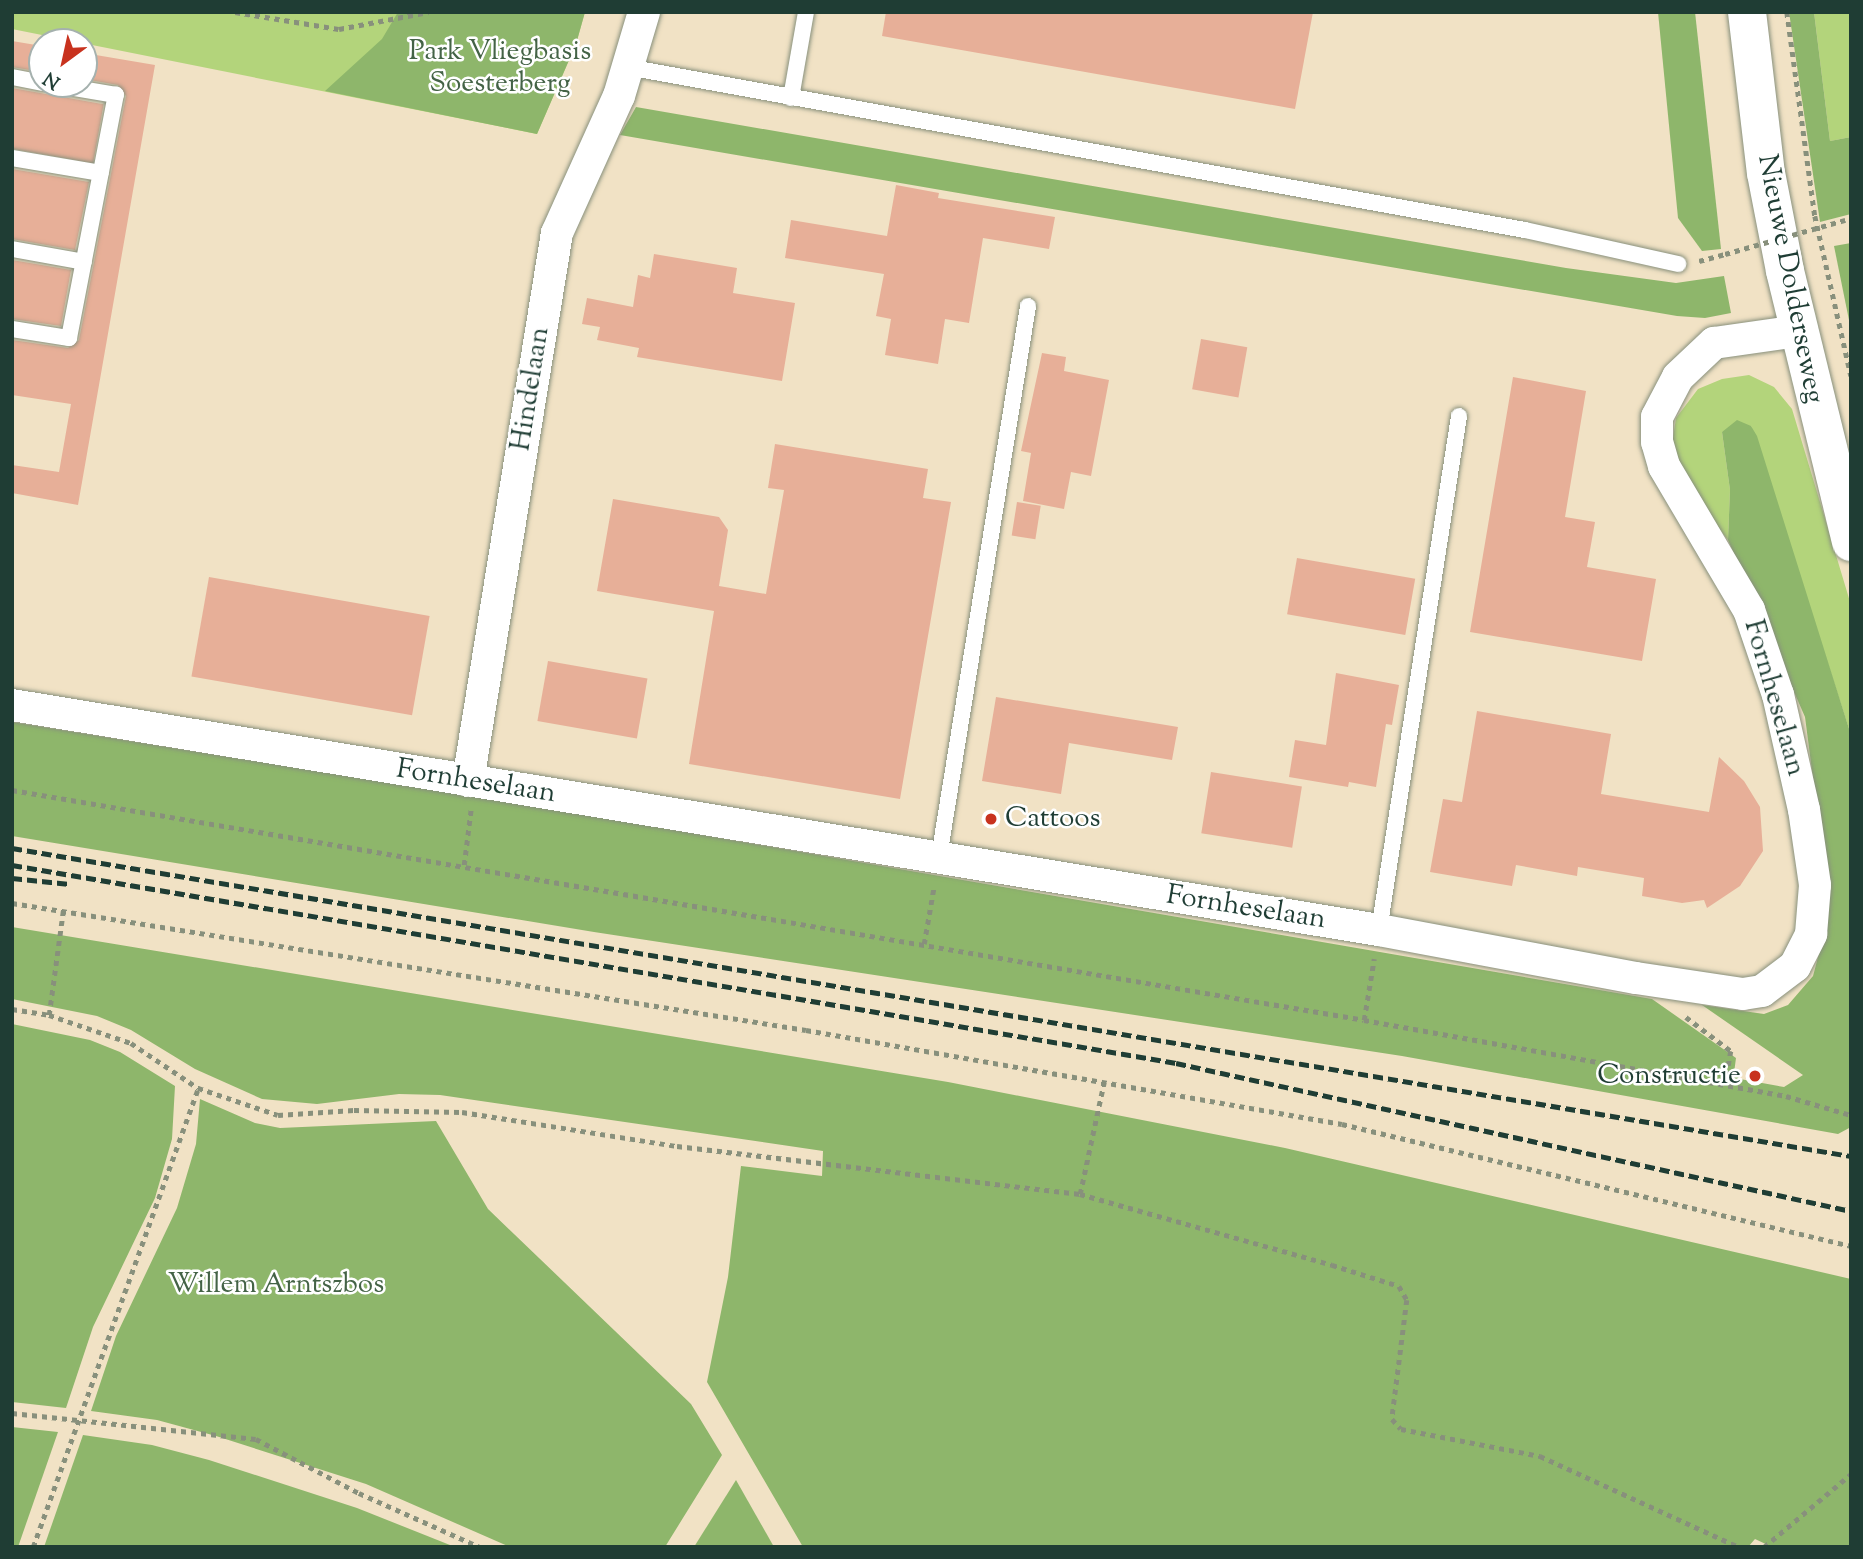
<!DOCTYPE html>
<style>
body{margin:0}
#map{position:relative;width:1863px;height:1559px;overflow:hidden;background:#f1e2c5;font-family:"Sorts Mill Goudy",serif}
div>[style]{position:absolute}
.green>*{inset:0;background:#b3d47b}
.forest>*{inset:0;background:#8eb66b}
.building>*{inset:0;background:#e7af98;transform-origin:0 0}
.path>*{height:4.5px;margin-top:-2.25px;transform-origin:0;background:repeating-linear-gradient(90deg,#88907c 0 5px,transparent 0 10px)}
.roads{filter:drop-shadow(0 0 2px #88907c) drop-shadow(0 0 2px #88907c)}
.lane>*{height:16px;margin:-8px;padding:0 8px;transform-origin:8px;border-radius:8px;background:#fff}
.street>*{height:32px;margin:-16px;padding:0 16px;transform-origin:16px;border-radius:16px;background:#fff}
.primary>*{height:38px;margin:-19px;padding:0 19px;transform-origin:19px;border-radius:19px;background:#fff}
.rail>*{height:5px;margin-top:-2.5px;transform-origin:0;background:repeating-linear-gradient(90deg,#1f3d34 0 10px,transparent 0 15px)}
.path-bridge>*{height:4.5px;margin-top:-2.25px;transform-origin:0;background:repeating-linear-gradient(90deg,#88907c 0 5px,transparent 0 10px)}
.dots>*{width:19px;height:19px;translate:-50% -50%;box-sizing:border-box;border:4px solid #fff;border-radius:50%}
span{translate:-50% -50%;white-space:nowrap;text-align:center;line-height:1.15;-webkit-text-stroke:5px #fff;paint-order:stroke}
.park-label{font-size:28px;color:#446346}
.street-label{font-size:28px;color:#1f3d34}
.poi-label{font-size:28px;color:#1f3d34}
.left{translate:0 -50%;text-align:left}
.right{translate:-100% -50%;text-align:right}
.frame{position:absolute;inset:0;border:14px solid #1f3d34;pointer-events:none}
.north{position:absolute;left:28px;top:28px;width:70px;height:70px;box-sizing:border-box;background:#fff;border:2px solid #a5b1ae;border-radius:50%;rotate:213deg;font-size:19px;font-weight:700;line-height:28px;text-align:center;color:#1f3d34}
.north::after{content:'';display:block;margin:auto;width:24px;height:32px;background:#c8321e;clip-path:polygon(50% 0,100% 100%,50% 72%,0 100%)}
</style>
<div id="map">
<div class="green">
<i style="clip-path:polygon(12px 12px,585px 12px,576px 44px,537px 134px,12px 29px)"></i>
<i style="clip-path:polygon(1814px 12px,1851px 12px,1851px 137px,1830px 141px)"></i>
<i style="clip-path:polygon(1749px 375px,1774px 387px,1792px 409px,1851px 605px,1851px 735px,1751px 426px,1722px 432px,1730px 490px,1728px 540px,1688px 488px,1672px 445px,1676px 418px,1698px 389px,1722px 379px)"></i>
</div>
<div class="forest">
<i style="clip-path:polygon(398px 12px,585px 12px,576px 44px,537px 134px,325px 91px,382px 39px)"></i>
<i style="clip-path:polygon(1658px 12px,1695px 12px,1721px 249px,1702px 251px,1678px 218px)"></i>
<i style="clip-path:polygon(1789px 12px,1814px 12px,1830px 141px,1851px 137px,1851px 214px,1820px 222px)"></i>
<i style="clip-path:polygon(636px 107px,1566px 268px,1676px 283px,1724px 276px,1731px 313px,1705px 318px,1677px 316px,620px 135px)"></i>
<i style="clip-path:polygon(1851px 243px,1851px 330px,1834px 246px)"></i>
<i style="clip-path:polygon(1737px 420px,1751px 426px,1757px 436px,1851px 735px,1851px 1127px,1838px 1134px,1402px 1056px,594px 932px,12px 836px,12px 722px,575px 813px,1652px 999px,1736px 1058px,1734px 1073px,1740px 1079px,1784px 1087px,1803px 1075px,1702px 1005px,1764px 1014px,1788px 1005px,1813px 976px,1826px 927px,1823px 855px,1805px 717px,1728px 540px,1730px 490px,1722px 432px)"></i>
<i style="clip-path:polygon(12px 927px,948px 1082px,1285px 1148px,1851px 1279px,1851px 1547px,1772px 1547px,1755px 1539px,1748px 1547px,803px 1547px,707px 1382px,728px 1277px,741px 1166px,822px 1176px,823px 1151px,440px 1095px,399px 1094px,317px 1104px,262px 1099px,195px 1069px,131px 1030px,97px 1016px,12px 999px)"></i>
<i style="clip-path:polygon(12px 1024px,90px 1040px,120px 1052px,175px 1086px,172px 1139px,155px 1198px,93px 1327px,66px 1408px,12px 1402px)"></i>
<i style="clip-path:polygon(200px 1099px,255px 1123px,280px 1128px,436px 1121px,488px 1209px,691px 1404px,722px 1455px,665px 1547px,510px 1547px,366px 1484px,216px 1436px,157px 1420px,91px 1411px,116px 1336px,177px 1208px,196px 1144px)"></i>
<i style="clip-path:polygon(12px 1427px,58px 1432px,18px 1547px,12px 1547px)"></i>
<i style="clip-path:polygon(83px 1435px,152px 1445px,209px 1460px,357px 1508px,455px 1547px,44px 1547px)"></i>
<i style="clip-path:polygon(736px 1480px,774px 1547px,694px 1547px)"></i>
</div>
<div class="building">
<i style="clip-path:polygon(886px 12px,1313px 12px,1295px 109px,882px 36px)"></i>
<i style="clip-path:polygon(12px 41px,42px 46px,42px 72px,12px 67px)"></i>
<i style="clip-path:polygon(84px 53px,155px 65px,78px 505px,12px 493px,12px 465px,59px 472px,71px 404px,12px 395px,12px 340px,68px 348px,79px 340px,126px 96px,118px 85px,84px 79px)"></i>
<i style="left:12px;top:88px;width:93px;height:60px;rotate:10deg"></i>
<i style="clip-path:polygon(12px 169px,89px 182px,75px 250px,12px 239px)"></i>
<i style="clip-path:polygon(896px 185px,939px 193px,938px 198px,1055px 217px,1049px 249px,983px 238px,969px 323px,945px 319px,938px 364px,885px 355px,891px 319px,876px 316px,884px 274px,785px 258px,791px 220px,887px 236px)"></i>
<i style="clip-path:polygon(654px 254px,737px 268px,733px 293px,795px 303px,782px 381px,637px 357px,639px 348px,597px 340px,600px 327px,582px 324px,587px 298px,633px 307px,638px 275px,650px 278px)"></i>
<i style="clip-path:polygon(12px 260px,71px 270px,61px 326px,12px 319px)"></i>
<i style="left:1201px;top:339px;width:47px;height:51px;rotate:10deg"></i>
<i style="clip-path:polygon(1042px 353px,1066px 357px,1064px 371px,1109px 380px,1091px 476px,1071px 472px,1064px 509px,1023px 501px,1031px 453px,1021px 451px)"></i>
<i style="clip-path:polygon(1513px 377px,1586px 391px,1565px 517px,1595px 522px,1587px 567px,1656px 579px,1642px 661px,1470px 632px)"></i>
<i style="clip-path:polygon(775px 444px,928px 469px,923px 498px,951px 502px,900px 799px,689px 764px,714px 611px,597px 591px,613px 499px,719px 517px,728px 530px,719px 586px,766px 594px,784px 490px,768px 488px)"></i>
<i style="left:1017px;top:502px;width:24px;height:34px;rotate:9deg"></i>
<i style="left:1297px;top:558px;width:120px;height:57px;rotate:10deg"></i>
<i style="left:209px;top:577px;width:224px;height:101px;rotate:10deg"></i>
<i style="left:548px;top:661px;width:101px;height:61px;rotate:10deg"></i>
<i style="clip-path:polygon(1336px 673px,1399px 685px,1392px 725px,1386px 724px,1376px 787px,1349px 782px,1348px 787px,1289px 777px,1295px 740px,1326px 745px)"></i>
<i style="clip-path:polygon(996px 697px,1178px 727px,1172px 760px,1069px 743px,1061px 794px,982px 781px)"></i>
<i style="clip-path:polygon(1477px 711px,1611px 734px,1601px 794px,1709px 812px,1719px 757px,1744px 781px,1760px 807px,1763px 851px,1740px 886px,1707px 908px,1704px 900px,1682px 903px,1642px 896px,1644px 878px,1578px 867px,1577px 876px,1516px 865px,1512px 886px,1430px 872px,1443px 799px,1462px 802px)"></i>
<i style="left:1211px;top:772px;width:92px;height:62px;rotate:9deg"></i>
</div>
<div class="path">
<i style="left:235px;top:12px;width:105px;rotate:9.3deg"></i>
<i style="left:339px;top:29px;width:91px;rotate:-10.8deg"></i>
<i style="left:1787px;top:12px;width:206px;rotate:82.2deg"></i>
<i style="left:1815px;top:216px;width:164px;rotate:77.3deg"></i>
<i style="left:1699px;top:261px;width:27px;rotate:-15deg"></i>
<i style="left:12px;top:790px;width:1371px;rotate:9.65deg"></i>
<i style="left:1364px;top:1020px;width:429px;rotate:10.2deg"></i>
<i style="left:1786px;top:1096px;width:68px;rotate:16.3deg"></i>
<i style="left:464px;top:865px;width:56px;rotate:-82.9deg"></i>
<i style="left:12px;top:903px;width:804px;rotate:9.09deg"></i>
<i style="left:806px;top:1030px;width:544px;rotate:9.95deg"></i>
<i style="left:1342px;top:1124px;width:523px;rotate:13.48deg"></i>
<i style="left:924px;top:944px;width:59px;rotate:-80.2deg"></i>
<i style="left:12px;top:1009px;width:37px;rotate:9deg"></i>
<i style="left:49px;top:1015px;width:87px;rotate:18.9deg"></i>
<i style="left:131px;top:1043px;width:81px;rotate:33.9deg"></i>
<i style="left:198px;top:1088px;width:84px;rotate:18.6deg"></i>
<i style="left:278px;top:1115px;width:76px;rotate:-3.8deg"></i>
<i style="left:354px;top:1110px;width:108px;rotate:1.1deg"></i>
<i style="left:462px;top:1112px;width:218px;rotate:9deg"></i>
<i style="left:677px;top:1146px;width:406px;rotate:6.8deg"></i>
<i style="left:1080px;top:1194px;width:262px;rotate:15.7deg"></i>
<i style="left:1332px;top:1265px;width:70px;rotate:17.4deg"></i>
<i style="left:1399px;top:1286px;width:16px;rotate:60deg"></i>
<i style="left:1407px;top:1300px;width:120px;rotate:97.2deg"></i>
<i style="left:1392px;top:1419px;width:13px;rotate:48deg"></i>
<i style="left:1401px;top:1429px;width:142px;rotate:11deg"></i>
<i style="left:1540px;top:1456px;width:219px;rotate:24.6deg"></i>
<i style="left:49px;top:1015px;width:105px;rotate:-82.3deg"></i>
<i style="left:1686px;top:1017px;width:56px;rotate:37.1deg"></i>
<i style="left:1731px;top:1051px;width:35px;rotate:100deg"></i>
<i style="left:1364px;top:1020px;width:62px;rotate:-80.7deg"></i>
<i style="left:1080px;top:1194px;width:115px;rotate:-77.9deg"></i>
<i style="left:12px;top:1413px;width:245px;rotate:6.1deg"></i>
<i style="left:256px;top:1439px;width:116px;rotate:27.7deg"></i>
<i style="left:359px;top:1493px;width:133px;rotate:24.1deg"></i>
<i style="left:33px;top:1547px;width:488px;rotate:-70.2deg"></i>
<i style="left:1764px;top:1547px;width:114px;rotate:-40deg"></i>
</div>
<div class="roads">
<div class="lane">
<i style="left:627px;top:67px;width:913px;rotate:10.29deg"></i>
<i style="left:1525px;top:230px;width:157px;rotate:12.5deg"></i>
<i style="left:12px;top:77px;width:31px;rotate:11deg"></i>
<i style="left:791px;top:98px;width:87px;rotate:-80.1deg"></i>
<i style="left:12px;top:158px;width:90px;rotate:9.6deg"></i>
<i style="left:12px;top:249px;width:73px;rotate:10.2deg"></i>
<i style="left:12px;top:329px;width:58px;rotate:9deg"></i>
<i style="left:69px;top:338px;width:248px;rotate:-79.1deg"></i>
<i style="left:116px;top:95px;width:66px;rotate:-170.4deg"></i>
<i style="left:939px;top:857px;width:558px;rotate:-80.82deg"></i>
<i style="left:1379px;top:930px;width:520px;rotate:-81.15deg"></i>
</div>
<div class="street">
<i style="left:12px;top:705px;width:1385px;rotate:9.35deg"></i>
<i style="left:1379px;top:930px;width:261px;rotate:10.6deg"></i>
<i style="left:1636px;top:978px;width:108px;rotate:8.5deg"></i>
<i style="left:1743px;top:994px;width:19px;rotate:-9deg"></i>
<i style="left:1762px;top:991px;width:41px;rotate:-37.1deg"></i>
<i style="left:1795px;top:966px;width:36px;rotate:-63deg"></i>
<i style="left:1811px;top:934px;width:49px;rotate:-85.3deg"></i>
<i style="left:1815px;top:885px;width:76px;rotate:-98.3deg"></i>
<i style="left:1804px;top:810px;width:118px;rotate:-102.7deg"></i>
<i style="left:1778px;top:695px;width:90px;rotate:-108.8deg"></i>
<i style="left:1749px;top:610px;width:167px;rotate:-120.6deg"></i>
<i style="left:1664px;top:466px;width:25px;rotate:-106deg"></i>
<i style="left:1657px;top:442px;width:25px;rotate:-90deg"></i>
<i style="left:1657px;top:417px;width:45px;rotate:-62.3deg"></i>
<i style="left:1678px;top:377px;width:50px;rotate:-43.4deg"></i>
<i style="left:1714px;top:343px;width:85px;rotate:-8.1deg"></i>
<i style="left:468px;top:781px;width:555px;rotate:-80.78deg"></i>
<i style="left:557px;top:233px;width:150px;rotate:-65.7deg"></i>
<i style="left:619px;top:96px;width:88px;rotate:-73.4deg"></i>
</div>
<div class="primary">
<i style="left:1747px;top:12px;width:162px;rotate:83.3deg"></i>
<i style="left:1766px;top:173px;width:100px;rotate:79deg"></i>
<i style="left:1785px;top:271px;width:279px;rotate:76.3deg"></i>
</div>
</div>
<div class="rail">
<i style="left:12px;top:848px;width:1865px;rotate:9.51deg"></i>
<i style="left:12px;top:865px;width:1181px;rotate:9.65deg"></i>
<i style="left:1176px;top:1063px;width:691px;rotate:12.37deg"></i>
<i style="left:12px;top:878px;width:58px;rotate:5.9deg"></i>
</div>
<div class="path-bridge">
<i style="left:1725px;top:254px;width:125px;rotate:-15.8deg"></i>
</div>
<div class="dots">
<i style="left:991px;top:819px;background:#c8321e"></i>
<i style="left:1755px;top:1076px;background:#c8321e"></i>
</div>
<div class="park-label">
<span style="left:500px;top:68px">Park Vliegbasis<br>Soesterberg</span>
<span style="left:276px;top:1285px">Willem Arntszbos</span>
</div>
<div class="street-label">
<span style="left:1790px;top:279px;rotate:79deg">Nieuwe Dolderseweg</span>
<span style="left:531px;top:389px;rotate:-81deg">Hindelaan</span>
<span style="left:1774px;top:698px;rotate:74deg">Fornheselaan</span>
<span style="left:476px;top:782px;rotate:9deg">Fornheselaan</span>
<span style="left:1246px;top:908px;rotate:9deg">Fornheselaan</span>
</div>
<div class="poi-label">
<span class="left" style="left:1005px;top:819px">Cattoos</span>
<span class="right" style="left:1741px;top:1076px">Constructie</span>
</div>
<div class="frame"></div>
<div class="north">N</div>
</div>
